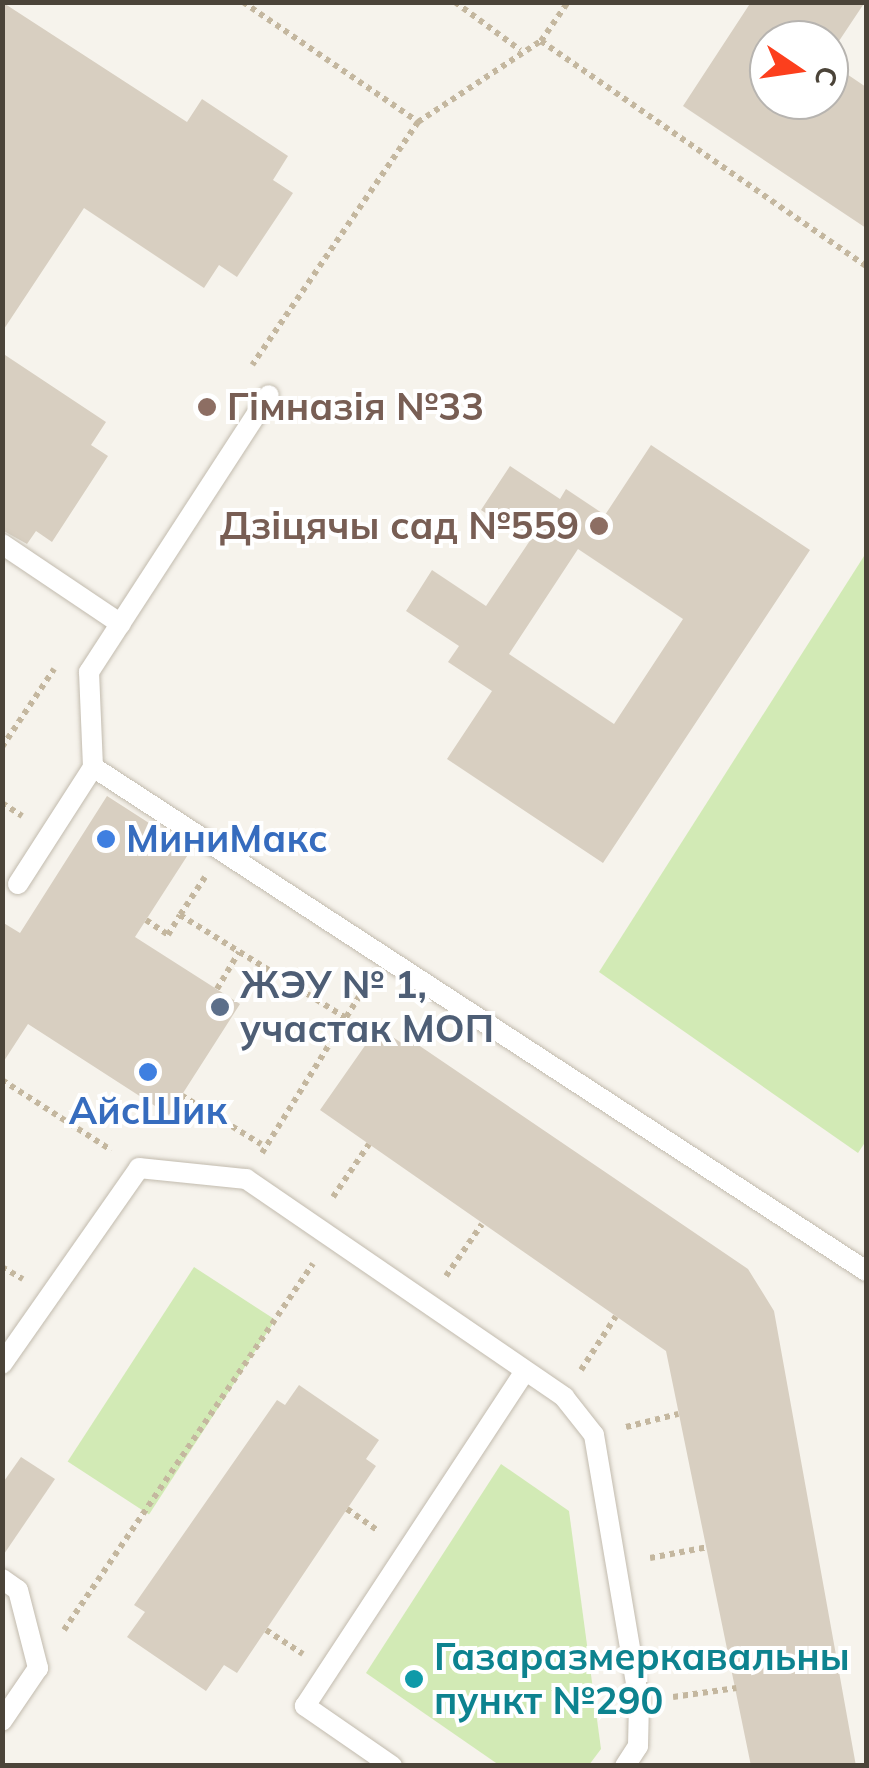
<!DOCTYPE html>
<meta charset="utf-8">
<style>
body{margin:0}
#map{position:relative;width:869px;height:1768px;overflow:hidden;background:#f6f3ec;font-family:Mulish,sans-serif}
div>[style]{position:absolute}
.green>*{inset:0;background:#d2eab5;transform-origin:0 0}
.building>*{inset:0;background:#d8cfc1}
.path>*{height:6px;margin-top:-3px;transform-origin:0;background:repeating-linear-gradient(90deg,#c4b79f 0 5px,transparent 0 10px)}
.roads{filter:drop-shadow(0 0 2px #c2bbae) drop-shadow(0 0 2px #c2bbae)}
.lane>*{height:20px;margin:-10px;padding:0 10px;transform-origin:10px;border-radius:10px;background:#fff}
.dots>*{width:28px;height:28px;translate:-50% -50%;box-sizing:border-box;border:5px solid #fff;border-radius:50%}
span{translate:-50% -50%;white-space:nowrap;text-align:center;line-height:1.15;-webkit-text-stroke:8px #fff;paint-order:stroke}
.education-label{font-size:38px;color:#785e54;font-weight:700}
.left{translate:0 -50%;text-align:left}
.right{translate:-100% -50%;text-align:right}
.shop-label{font-size:38px;color:#366cbe;font-weight:700}
.service-label{font-size:38px;color:#4e5e75;font-weight:700}
.culture-label{font-size:38px;color:#0d838f;font-weight:700}
.frame{position:absolute;inset:0;border:5px solid #4b4439;pointer-events:none}
.north{position:absolute;left:749px;top:20px;width:100px;height:100px;box-sizing:border-box;background:#fff;border:2px solid #b7b4b0;border-radius:50%;rotate:103deg;font-size:28px;font-weight:700;line-height:40px;text-align:center;color:#4b4439}
.north::after{content:'';display:block;margin:auto;width:35px;height:45px;background:#fc3f1d;clip-path:polygon(50% 0,100% 100%,50% 72%,0 100%)}
</style>
<div id="map">
<div class="green">
<i style="clip-path:polygon(866px 553px,866px 1141px,858px 1153px,599px 972px)"></i>
<i style="left:194px;top:1267px;width:97px;height:232px;rotate:33deg"></i>
<i style="clip-path:polygon(501px 1464px,569px 1511px,601px 1749px,589px 1765px,499px 1765px,366px 1673px)"></i>
</div>
<div class="building">
<i style="clip-path:polygon(2px 2px,187px 122px,202px 99px,288px 156px,273px 180px,293px 193px,237px 277px,219px 265px,204px 288px,84px 208px,2px 332px)"></i>
<i style="clip-path:polygon(751px 2px,865px 2px,829px 56px,829px 40px,769px 40px,769px 100px,829px 100px,829px 62px,866px 87px,866px 228px,683px 106px)"></i>
<i style="clip-path:polygon(2px 353px,106px 422px,91px 445px,108px 456px,52px 542px,36px 531px,27px 544px,2px 530px)"></i>
<i style="clip-path:polygon(evenodd,651px 445px,810px 550px,603px 863px,447px 759px,492px 691px,448px 662px,459px 646px,406px 611px,432px 570px,486px 606px,529px 542px,481px 510px,510px 466px,560px 499px,566px 489px,605px 515px,651px 445px,578px 549px,683px 619px,614px 724px,509px 654px,578px 549px)"></i>
<i style="clip-path:polygon(107px 796px,191px 850px,135px 937px,240px 1004px,169px 1115px,28px 1024px,2px 1064px,2px 922px,20px 933px)"></i>
<i style="clip-path:polygon(378px 1027px,406px 1046px,411px 1040px,748px 1269px,774px 1311px,856px 1766px,751px 1766px,666px 1351px,320px 1110px)"></i>
<i style="clip-path:polygon(299px 1385px,379px 1440px,366px 1459px,376px 1466px,237px 1673px,224px 1665px,206px 1691px,127px 1637px,145px 1612px,134px 1605px,277px 1400px,285px 1405px)"></i>
<i style="clip-path:polygon(21px 1457px,55px 1479px,2px 1557px,2px 1484px)"></i>
</div>
<div class="path">
<i style="left:243px;top:2px;width:212px;rotate:34.4deg"></i>
<i style="left:418px;top:122px;width:294px;rotate:124.3deg"></i>
<i style="left:455px;top:2px;width:81px;rotate:36.4deg"></i>
<i style="left:541px;top:41px;width:395px;rotate:34.7deg"></i>
<i style="left:418px;top:122px;width:147px;rotate:-33.4deg"></i>
<i style="left:541px;top:41px;width:47px;rotate:-55.3deg"></i>
<i style="left:2px;top:747px;width:94px;rotate:-56.3deg"></i>
<i style="left:2px;top:803px;width:24px;rotate:33deg"></i>
<i style="left:205px;top:877px;width:45px;rotate:123.3deg"></i>
<i style="left:180px;top:915px;width:195px;rotate:31.8deg"></i>
<i style="left:146px;top:920px;width:27px;rotate:34deg"></i>
<i style="left:168px;top:935px;width:23px;rotate:-59deg"></i>
<i style="left:217px;top:989px;width:43px;rotate:-59.3deg"></i>
<i style="left:2px;top:1080px;width:130px;rotate:32.7deg"></i>
<i style="left:181px;top:1095px;width:94px;rotate:31.5deg"></i>
<i style="left:262px;top:1153px;width:198px;rotate:-58.2deg"></i>
<i style="left:333px;top:1197px;width:64px;rotate:-55.8deg"></i>
<i style="left:2px;top:1267px;width:24px;rotate:30deg"></i>
<i style="left:446px;top:1276px;width:63px;rotate:-55.3deg"></i>
<i style="left:581px;top:1370px;width:64px;rotate:-57.1deg"></i>
<i style="left:626px;top:1427px;width:54px;rotate:-14deg"></i>
<i style="left:347px;top:1509px;width:39px;rotate:35deg"></i>
<i style="left:650px;top:1558px;width:59px;rotate:-10.7deg"></i>
<i style="left:64px;top:1630px;width:443px;rotate:-55.8deg"></i>
<i style="left:266px;top:1630px;width:44px;rotate:33deg"></i>
<i style="left:673px;top:1697px;width:64px;rotate:-8.1deg"></i>
</div>
<div class="roads">
<div class="lane">
<i style="left:2px;top:544px;width:143px;rotate:33.9deg"></i>
<i style="left:93px;top:767px;width:95px;rotate:-92.4deg"></i>
<i style="left:89px;top:672px;width:330px;rotate:-57deg"></i>
<i style="left:18px;top:884px;width:139px;rotate:-57.3deg"></i>
<i style="left:93px;top:767px;width:923px;rotate:33.1deg"></i>
<i style="left:2px;top:1364px;width:239px;rotate:-55deg"></i>
<i style="left:139px;top:1168px;width:108px;rotate:5.9deg"></i>
<i style="left:246px;top:1179px;width:386px;rotate:34.4deg"></i>
<i style="left:564px;top:1397px;width:48px;rotate:51.7deg"></i>
<i style="left:594px;top:1435px;width:271px;rotate:80.4deg"></i>
<i style="left:639px;top:1702px;width:44px;rotate:91.3deg"></i>
<i style="left:638px;top:1746px;width:24px;rotate:123deg"></i>
<i style="left:2px;top:1579px;width:19px;rotate:35deg"></i>
<i style="left:18px;top:1590px;width:81px;rotate:75.6deg"></i>
<i style="left:38px;top:1668px;width:64px;rotate:124.2deg"></i>
<i style="left:392px;top:1766px;width:106px;rotate:-145.4deg"></i>
<i style="left:305px;top:1706px;width:399px;rotate:-56.7deg"></i>
</div>
</div>
<div class="dots">
<i style="left:207px;top:407px;background:#8d6e63"></i>
<i style="left:599px;top:526px;background:#8d6e63"></i>
<i style="left:106px;top:839px;background:#3f7fe0"></i>
<i style="left:220px;top:1007px;background:#5c6f8a"></i>
<i style="left:148px;top:1072px;background:#3f7fe0"></i>
<i style="left:414px;top:1679px;background:#0f9aa8"></i>
</div>
<div class="education-label">
<span class="left" style="left:227px;top:407px">Гімназія №33</span>
<span class="right" style="left:579px;top:526px">Дзіцячы сад №559</span>
</div>
<div class="shop-label">
<span class="left" style="left:126px;top:839px">МиниМакс</span>
<span style="left:148px;top:1111px">АйсШик</span>
</div>
<div class="service-label">
<span class="left" style="left:240px;top:1007px">ЖЭУ № 1,<br>участак МОП</span>
</div>
<div class="culture-label">
<span class="left" style="left:434px;top:1679px">Газаразмеркавальны<br>пункт №290</span>
</div>
<div class="frame"></div>
<div class="north">С</div>
</div>
